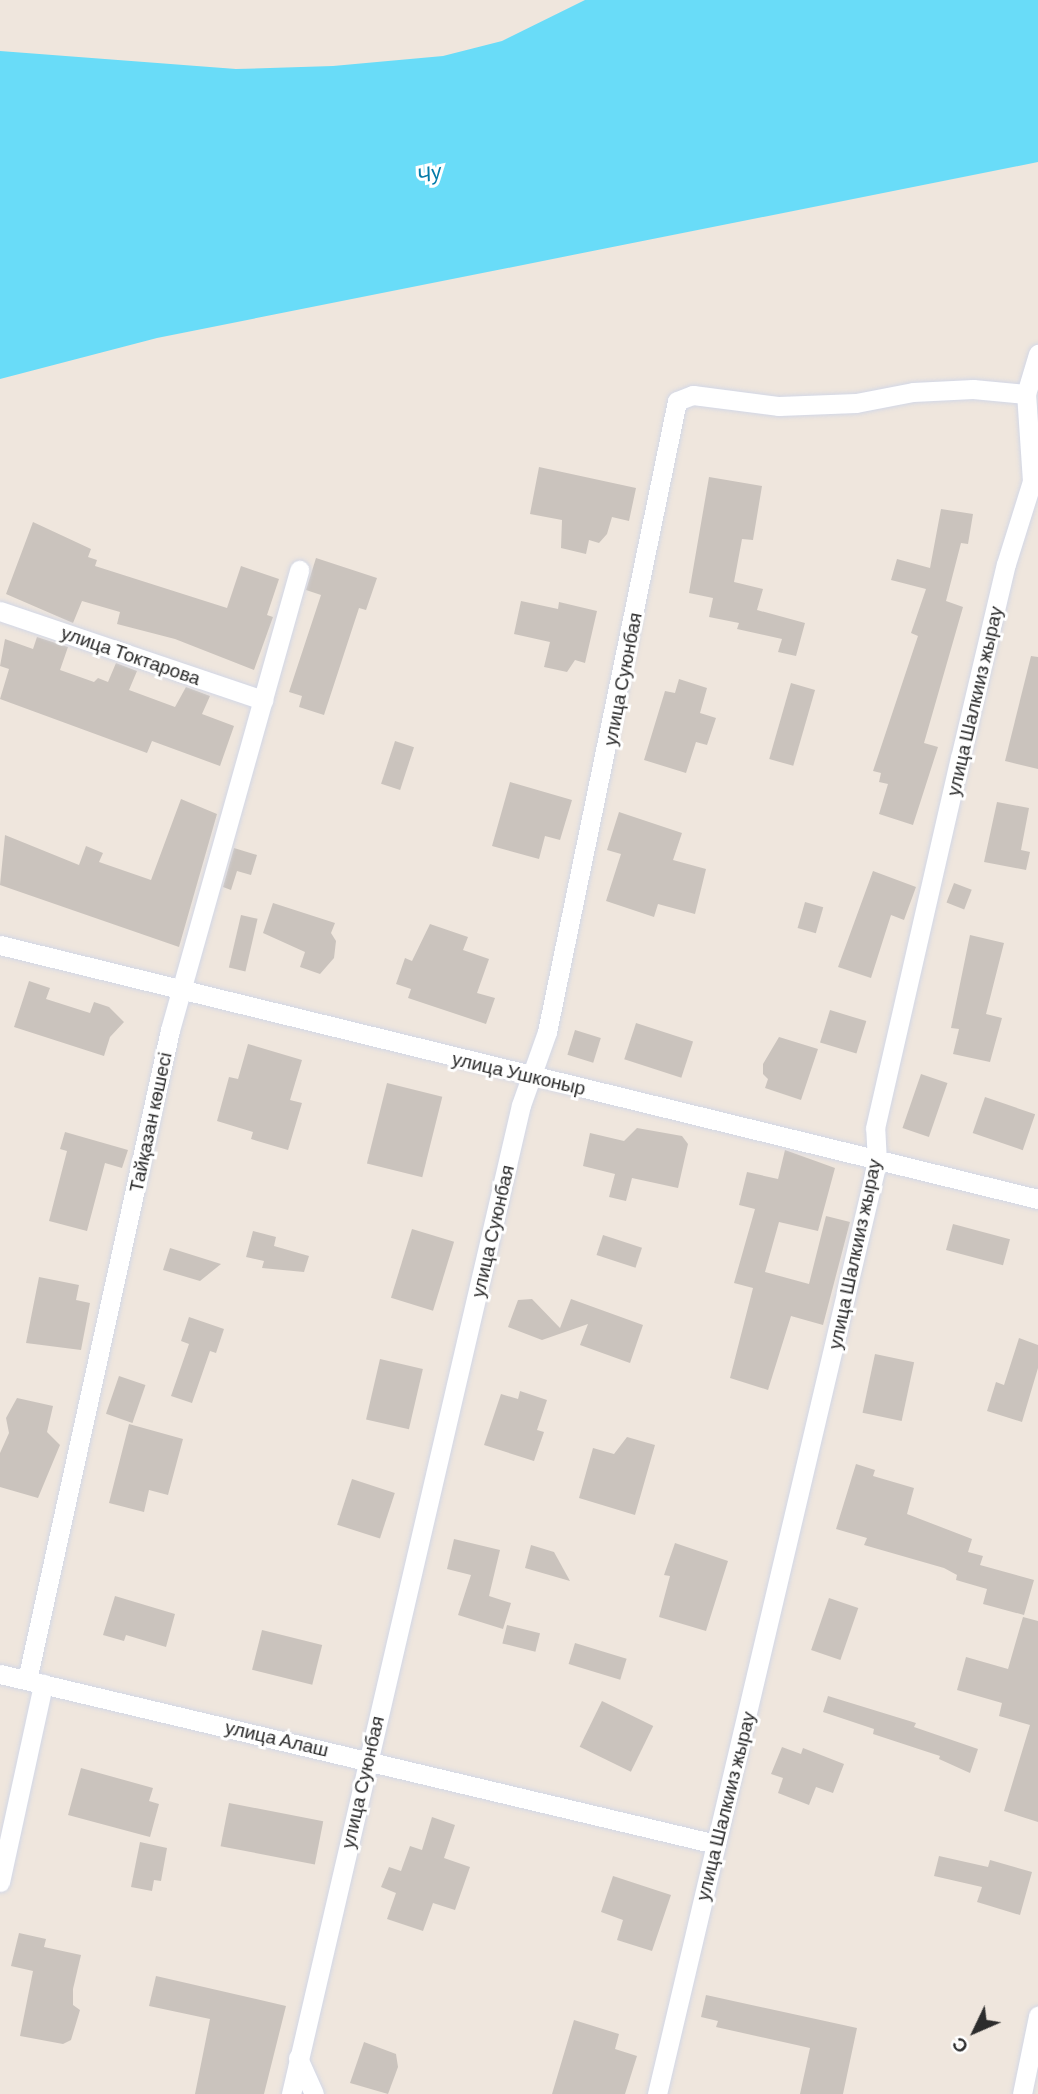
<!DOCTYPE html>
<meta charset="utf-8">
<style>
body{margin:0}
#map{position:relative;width:1038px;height:2094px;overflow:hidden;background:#efe6dd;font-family:Barlow,sans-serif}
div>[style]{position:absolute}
.water>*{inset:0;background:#69dcf8}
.building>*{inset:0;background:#cac3bd;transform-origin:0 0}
.roads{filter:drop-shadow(0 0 2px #d2d7e6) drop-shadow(0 0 2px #d2d7e6)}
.minor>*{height:19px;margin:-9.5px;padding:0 9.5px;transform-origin:9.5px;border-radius:9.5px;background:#fff}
span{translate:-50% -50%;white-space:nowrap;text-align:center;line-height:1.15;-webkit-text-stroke:6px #fff;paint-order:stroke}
.street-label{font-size:19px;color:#2c2c2c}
.water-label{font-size:21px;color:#037ba9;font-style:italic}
.north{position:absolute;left:940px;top:1996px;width:70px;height:70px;-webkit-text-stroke:5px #fff;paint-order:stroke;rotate:226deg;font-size:19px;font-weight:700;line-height:28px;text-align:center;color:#2c2c2c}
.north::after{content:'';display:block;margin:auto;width:24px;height:32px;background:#2c2c2c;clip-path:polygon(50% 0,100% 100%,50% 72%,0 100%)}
</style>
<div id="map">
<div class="water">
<i style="clip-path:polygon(585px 0,1038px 0,1038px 162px,157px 338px,0 379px,0 51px,236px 69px,333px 66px,443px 56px,502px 41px)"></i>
</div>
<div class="building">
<i style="clip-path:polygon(539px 467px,636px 488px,629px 521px,612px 517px,607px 534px,599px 543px,589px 540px,586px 554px,561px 548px,562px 520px,530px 514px)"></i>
<i style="clip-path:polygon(709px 477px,762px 486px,753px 540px,742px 539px,734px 582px,763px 589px,757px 610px,805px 623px,796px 656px,778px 652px,782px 639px,737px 629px,739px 623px,709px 617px,713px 598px,689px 593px)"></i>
<i style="clip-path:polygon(941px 509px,973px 514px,968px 544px,961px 543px,946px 601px,963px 607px,924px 743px,938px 747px,913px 825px,879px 814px,888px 784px,879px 782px,881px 773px,873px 771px,918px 636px,911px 633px,926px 589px,891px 580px,897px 559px,930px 568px)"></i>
<i style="clip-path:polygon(33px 522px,91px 549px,88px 557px,97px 560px,95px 566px,227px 608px,241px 566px,279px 579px,267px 615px,273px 617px,254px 670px,175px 639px,117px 624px,120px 612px,82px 601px,73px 623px,6px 594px)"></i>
<i style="clip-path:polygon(316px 558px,377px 578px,366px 610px,359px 608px,324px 715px,299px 707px,302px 696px,289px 692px,321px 595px,306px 590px)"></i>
<i style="clip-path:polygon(521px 601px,558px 609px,559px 602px,597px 611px,585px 663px,575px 660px,567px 672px,544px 667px,550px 642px,514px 634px)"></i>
<i style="clip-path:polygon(37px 637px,68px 647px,60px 670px,94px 682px,98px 678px,108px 682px,116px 663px,137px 671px,129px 690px,175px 707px,186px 687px,210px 696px,202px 714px,234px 726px,220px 766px,152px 741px,147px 753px,0 699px,9px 669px,0 666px,5px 639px,33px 649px)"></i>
<i style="clip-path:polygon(1031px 656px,1038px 657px,1038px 769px,1005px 761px)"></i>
<i style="clip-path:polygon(679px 679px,707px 688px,700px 713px,716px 718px,707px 745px,696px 742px,686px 773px,644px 760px,665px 691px,675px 693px)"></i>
<i style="left:791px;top:683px;width:25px;height:79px;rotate:16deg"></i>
<i style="left:395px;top:741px;width:20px;height:45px;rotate:18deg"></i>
<i style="clip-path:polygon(510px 782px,572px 800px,560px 840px,545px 836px,539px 859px,492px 846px)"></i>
<i style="clip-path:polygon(181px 799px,217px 814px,179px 947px,0 885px,5px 835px,79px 865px,86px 846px,103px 853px,99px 862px,151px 880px)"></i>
<i style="clip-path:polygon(997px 802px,1029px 808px,1021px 850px,1030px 852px,1026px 870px,984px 862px)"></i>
<i style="clip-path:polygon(619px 812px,682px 833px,673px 860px,706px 869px,695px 914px,658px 904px,654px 917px,606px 901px,621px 854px,607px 850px)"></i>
<i style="clip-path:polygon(234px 848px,257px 855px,251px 875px,237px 871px,231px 890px,223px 887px)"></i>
<i style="clip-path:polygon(873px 871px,916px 887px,904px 920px,891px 915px,871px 978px,838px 967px)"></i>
<i style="left:954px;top:883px;width:19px;height:21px;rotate:21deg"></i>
<i style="left:805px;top:902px;width:19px;height:27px;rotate:16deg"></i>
<i style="clip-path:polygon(273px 903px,335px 923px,331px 933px,336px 941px,334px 958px,320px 974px,300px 967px,305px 952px,263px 933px)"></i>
<i style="left:241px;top:915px;width:17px;height:54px;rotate:13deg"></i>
<i style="clip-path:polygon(430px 924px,468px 937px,463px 950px,489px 959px,477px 993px,495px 998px,486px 1024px,408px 998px,411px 989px,396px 984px,405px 958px,412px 961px)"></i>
<i style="clip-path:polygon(970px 935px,1004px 943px,986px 1014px,1002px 1018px,990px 1062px,953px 1054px,959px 1029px,951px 1028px)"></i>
<i style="clip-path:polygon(29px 981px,50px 988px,46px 999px,90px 1013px,94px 1002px,109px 1007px,124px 1022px,110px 1037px,104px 1056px,14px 1027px)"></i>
<i style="left:830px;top:1010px;width:38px;height:34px;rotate:17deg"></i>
<i style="left:636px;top:1023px;width:60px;height:38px;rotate:18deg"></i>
<i style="left:575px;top:1030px;width:27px;height:26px;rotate:17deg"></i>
<i style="clip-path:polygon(779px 1037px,818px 1049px,801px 1100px,765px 1088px,768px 1079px,763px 1074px,763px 1064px)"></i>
<i style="clip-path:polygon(248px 1044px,302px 1060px,290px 1100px,302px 1103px,288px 1150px,251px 1139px,253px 1132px,217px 1121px,229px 1077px,238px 1079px)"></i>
<i style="left:921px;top:1074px;width:28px;height:57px;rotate:19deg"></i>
<i style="left:387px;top:1083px;width:57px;height:83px;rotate:14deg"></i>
<i style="left:985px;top:1097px;width:53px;height:38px;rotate:19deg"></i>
<i style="clip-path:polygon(637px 1128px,682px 1136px,688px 1144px,678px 1188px,632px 1178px,626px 1201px,609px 1197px,615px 1174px,583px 1166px,590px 1133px,624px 1141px)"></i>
<i style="clip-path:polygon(65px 1132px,128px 1150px,122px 1168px,105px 1163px,87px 1231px,49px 1221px,67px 1151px,60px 1149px)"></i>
<i style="clip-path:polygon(785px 1150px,835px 1168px,818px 1231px,779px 1222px,765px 1272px,809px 1284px,826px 1216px,850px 1222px,823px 1325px,791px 1316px,768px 1390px,730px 1378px,753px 1288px,734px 1283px,755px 1209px,739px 1205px,747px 1172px,778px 1179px)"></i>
<i style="left:953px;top:1224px;width:59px;height:27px;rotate:15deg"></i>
<i style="left:412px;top:1229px;width:44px;height:72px;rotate:17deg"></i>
<i style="clip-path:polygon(253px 1231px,276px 1237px,274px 1246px,309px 1256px,304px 1272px,262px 1268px,264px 1261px,246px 1257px)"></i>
<i style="left:603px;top:1235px;width:41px;height:21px;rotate:18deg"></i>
<i style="clip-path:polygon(170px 1248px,221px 1264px,200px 1281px,163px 1270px)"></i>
<i style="clip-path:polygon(39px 1277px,79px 1285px,76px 1300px,90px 1303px,81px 1350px,26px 1343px)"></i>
<i style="clip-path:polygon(532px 1299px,560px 1328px,571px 1299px,643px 1325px,630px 1363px,580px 1345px,588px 1324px,542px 1340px,508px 1327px,518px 1300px)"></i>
<i style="clip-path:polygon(189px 1317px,224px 1329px,216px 1353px,210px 1351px,192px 1403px,171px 1396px,189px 1344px,181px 1341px)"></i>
<i style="clip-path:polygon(1019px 1338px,1038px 1345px,1038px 1368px,1022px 1422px,987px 1411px,996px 1382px,1004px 1385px)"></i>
<i style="left:875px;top:1354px;width:40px;height:60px;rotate:12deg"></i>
<i style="left:380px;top:1359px;width:44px;height:62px;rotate:13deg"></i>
<i style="left:119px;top:1376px;width:28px;height:40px;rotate:19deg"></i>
<i style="clip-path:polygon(520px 1391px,547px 1400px,537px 1430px,544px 1432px,534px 1461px,484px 1445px,501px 1394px,518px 1399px)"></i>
<i style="clip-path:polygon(17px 1398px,53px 1406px,47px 1432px,60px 1445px,38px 1498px,0 1487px,0 1453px,9px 1433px,6px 1418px)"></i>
<i style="clip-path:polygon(129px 1424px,183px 1439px,168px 1495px,149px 1490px,144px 1512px,109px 1503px)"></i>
<i style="clip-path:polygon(627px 1437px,655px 1445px,635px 1515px,579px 1498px,593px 1448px,614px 1454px)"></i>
<i style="clip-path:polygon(856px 1464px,875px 1470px,873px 1476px,914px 1488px,907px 1514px,972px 1539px,968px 1552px,983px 1556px,980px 1565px,1034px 1580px,1024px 1615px,983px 1604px,987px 1589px,956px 1580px,957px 1575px,944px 1568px,864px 1545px,867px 1538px,836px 1529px)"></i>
<i style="left:352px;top:1479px;width:45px;height:48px;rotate:18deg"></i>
<i style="clip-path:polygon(454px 1539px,500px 1550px,489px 1596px,511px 1603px,503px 1629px,458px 1615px,471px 1575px,447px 1569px)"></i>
<i style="clip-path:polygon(675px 1543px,728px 1561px,706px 1631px,659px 1617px,670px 1576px,664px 1575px)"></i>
<i style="clip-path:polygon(531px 1545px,554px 1552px,570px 1581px,525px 1568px)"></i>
<i style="clip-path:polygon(115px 1596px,175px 1614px,166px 1647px,126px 1635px,124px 1641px,103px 1635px)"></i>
<i style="left:829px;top:1598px;width:31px;height:55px;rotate:19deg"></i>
<i style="clip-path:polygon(1023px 1617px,1038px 1621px,1038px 1822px,1004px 1811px,1030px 1725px,999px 1716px,1002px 1703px,957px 1690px,966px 1657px,1008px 1669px)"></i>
<i style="left:507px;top:1625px;width:34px;height:19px;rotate:14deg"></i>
<i style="left:262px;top:1630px;width:62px;height:41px;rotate:14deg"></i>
<i style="left:575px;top:1643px;width:54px;height:22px;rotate:17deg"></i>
<i style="clip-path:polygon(828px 1696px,916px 1723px,914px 1727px,978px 1749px,970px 1773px,939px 1759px,940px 1756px,873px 1734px,874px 1729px,823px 1712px)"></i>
<i style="left:602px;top:1701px;width:57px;height:51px;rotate:26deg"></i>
<i style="clip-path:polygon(782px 1747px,801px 1754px,803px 1748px,844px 1764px,833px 1793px,816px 1787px,809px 1805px,778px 1793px,783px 1778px,771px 1774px)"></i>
<i style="clip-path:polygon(81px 1768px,153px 1788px,149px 1801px,159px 1804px,150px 1837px,68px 1815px)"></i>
<i style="left:229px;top:1803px;width:96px;height:44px;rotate:11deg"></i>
<i style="clip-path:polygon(432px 1817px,455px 1825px,444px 1858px,470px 1867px,455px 1910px,433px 1903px,423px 1931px,387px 1919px,396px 1893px,381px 1887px,389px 1867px,401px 1871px,410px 1846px,422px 1850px)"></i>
<i style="clip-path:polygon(140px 1842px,167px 1848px,161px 1881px,154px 1880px,152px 1891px,131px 1887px)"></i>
<i style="clip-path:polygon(939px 1856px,988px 1867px,990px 1860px,1032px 1872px,1020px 1915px,977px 1902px,982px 1887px,934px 1876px)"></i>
<i style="clip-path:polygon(613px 1876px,671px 1895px,652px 1951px,617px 1940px,623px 1920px,601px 1912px)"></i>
<i style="clip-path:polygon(19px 1933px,46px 1939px,44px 1947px,81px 1955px,73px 1989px,73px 2005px,80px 2010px,71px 2040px,63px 2044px,20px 2036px,33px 1971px,11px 1966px)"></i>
<i style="clip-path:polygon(156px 1976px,286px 2006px,264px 2094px,195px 2094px,210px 2019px,149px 2006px)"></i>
<i style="clip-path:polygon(706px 1995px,857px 2028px,843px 2094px,800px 2094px,810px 2048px,716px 2027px,718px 2021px,701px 2017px)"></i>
<i style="clip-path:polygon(574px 2020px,619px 2034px,615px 2049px,637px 2056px,625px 2094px,552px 2094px)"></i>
<i style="clip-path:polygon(364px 2042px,396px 2054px,398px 2067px,388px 2094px,350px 2083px)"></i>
</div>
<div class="roads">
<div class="minor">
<i style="left:0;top:611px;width:278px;rotate:18.7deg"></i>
<i style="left:0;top:945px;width:1069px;rotate:13.75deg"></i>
<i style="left:0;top:1674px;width:736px;rotate:13.36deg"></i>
<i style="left:27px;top:1680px;width:666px;rotate:-77.59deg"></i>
<i style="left:170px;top:1030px;width:478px;rotate:-74.3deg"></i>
<i style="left:0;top:1882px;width:203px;rotate:-77.7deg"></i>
<i style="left:298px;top:2058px;width:39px;rotate:66deg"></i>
<i style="left:291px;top:2094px;width:1015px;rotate:-76.91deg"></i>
<i style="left:521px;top:1105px;width:77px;rotate:-70.4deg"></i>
<i style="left:547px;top:1032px;width:644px;rotate:-78.36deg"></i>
<i style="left:677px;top:401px;width:17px;rotate:-21deg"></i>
<i style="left:693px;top:395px;width:87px;rotate:7.3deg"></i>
<i style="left:779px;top:406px;width:77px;rotate:-2.2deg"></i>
<i style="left:856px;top:403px;width:58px;rotate:-10.9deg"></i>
<i style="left:913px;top:392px;width:60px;rotate:-2.9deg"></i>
<i style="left:973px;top:389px;width:53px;rotate:5.4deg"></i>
<i style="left:657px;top:2094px;width:958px;rotate:-76.72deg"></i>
<i style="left:877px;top:1162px;width:34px;rotate:-93deg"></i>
<i style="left:875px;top:1128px;width:380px;rotate:-77.1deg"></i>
<i style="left:960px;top:758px;width:199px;rotate:-76.7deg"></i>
<i style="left:1006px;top:564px;width:87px;rotate:-72.6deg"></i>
<i style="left:1032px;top:481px;width:87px;rotate:-93.9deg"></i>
<i style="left:1026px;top:394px;width:42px;rotate:-73.3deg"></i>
<i style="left:1022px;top:2094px;width:80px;rotate:-78.4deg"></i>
</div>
</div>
<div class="street-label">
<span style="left:131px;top:655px;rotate:19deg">улица Токтарова</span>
<span style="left:622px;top:679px;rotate:-79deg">улица Суюнбая</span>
<span style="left:974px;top:701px;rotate:-77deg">улица Шалкииз жырау</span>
<span style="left:519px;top:1073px;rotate:13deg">улица Ушконыр</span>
<span style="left:150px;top:1122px;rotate:-78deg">Тайқазан көшесі</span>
<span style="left:492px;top:1231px;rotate:-77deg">улица Суюнбая</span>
<span style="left:854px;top:1254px;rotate:-78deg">улица Шалкииз жырау</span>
<span style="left:277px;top:1738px;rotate:13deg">улица Алаш</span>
<span style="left:362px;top:1782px;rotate:-77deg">улица Суюнбая</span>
<span style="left:725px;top:1806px;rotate:-76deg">улица Шалкииз жырау</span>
</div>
<div class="water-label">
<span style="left:429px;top:173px;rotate:-13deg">Чу</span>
</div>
<div class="north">С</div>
</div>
